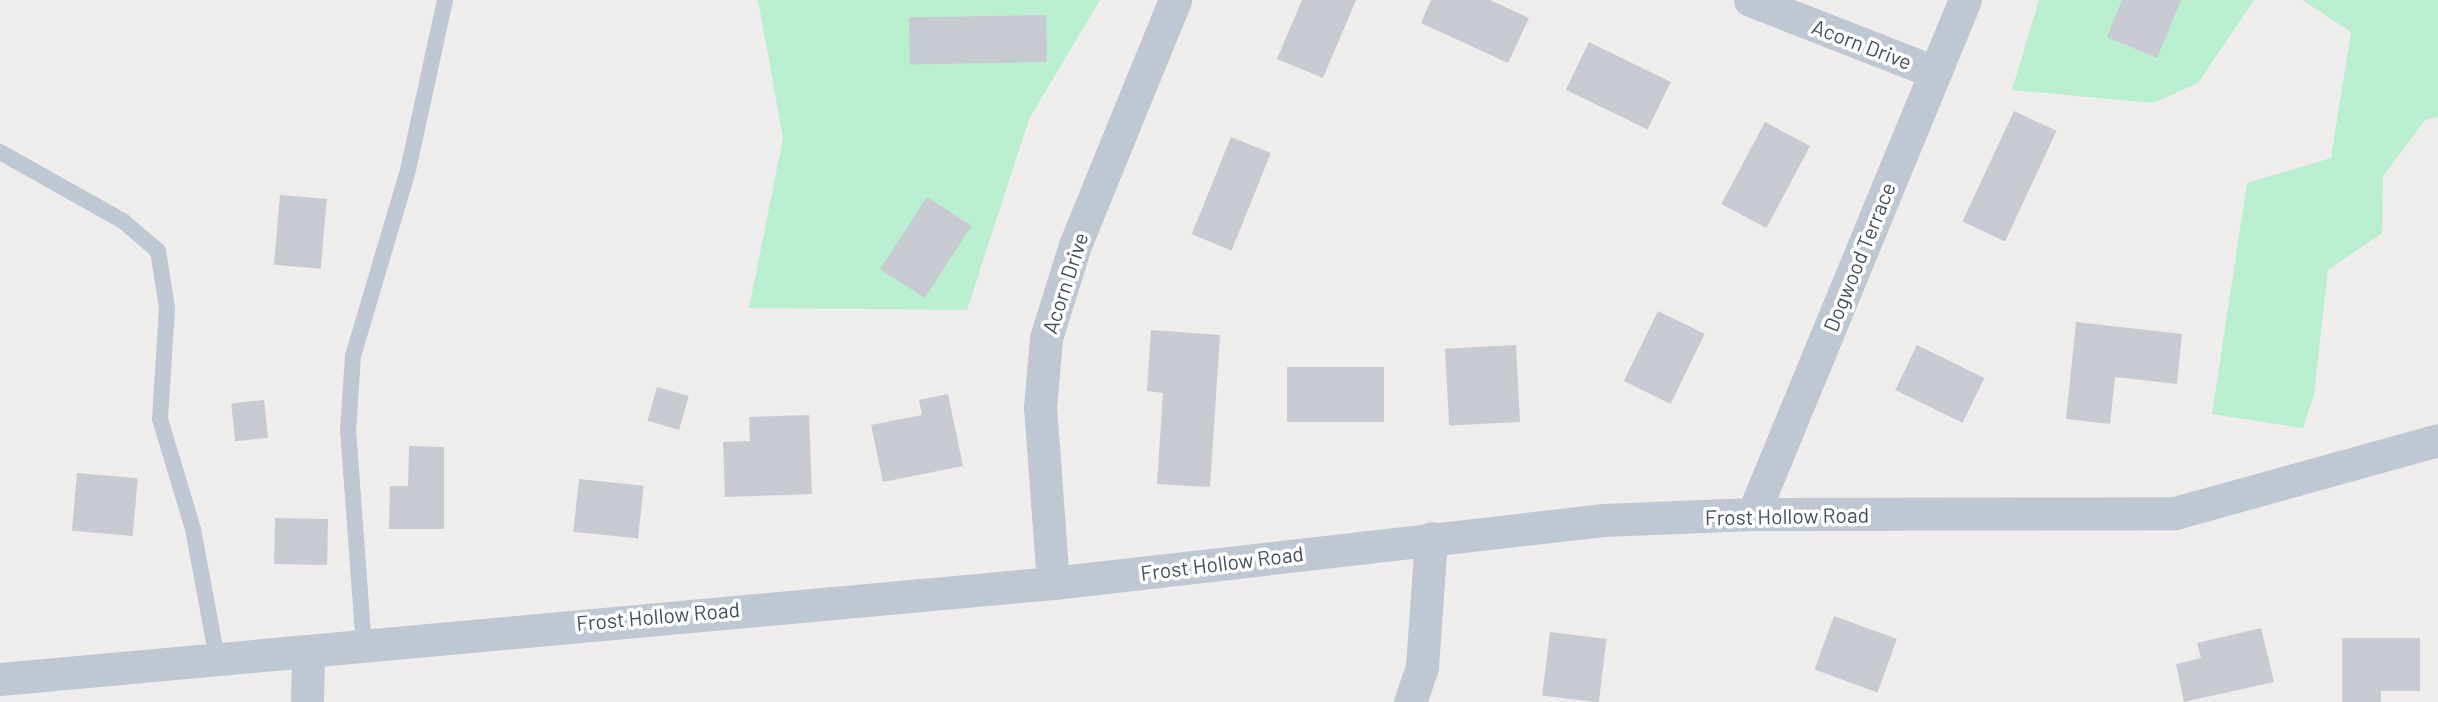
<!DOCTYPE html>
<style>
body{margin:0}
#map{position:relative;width:2438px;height:702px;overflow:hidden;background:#efecec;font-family:Barlow,sans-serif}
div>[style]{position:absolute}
.green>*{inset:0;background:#b9eed0}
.building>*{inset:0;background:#c8cad2;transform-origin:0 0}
.service>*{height:16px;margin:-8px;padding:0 8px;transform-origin:8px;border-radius:8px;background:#bfc7d2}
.minor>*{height:33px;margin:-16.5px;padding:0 16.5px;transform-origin:16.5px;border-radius:16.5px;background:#bfc7d2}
span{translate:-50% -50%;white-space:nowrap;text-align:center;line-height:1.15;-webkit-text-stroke:7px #fff;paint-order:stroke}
.street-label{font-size:21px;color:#444e59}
</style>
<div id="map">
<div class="green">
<i style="clip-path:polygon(758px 0,1100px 0,1029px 119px,967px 310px,749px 308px,783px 138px)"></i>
<i style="clip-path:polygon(2039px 0,2254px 0,2198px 83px,2153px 103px,2012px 90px)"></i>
<i style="clip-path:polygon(2302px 0,2438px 0,2438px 117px,2425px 120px,2383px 176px,2382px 233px,2328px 270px,2314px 394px,2303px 428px,2212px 414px,2247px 183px,2331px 158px,2351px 32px)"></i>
</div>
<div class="building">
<i style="clip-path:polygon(1302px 0,1356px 0,1323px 78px,1277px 59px)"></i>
<i style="clip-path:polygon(1431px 0,1490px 0,1529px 18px,1508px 63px,1421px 23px)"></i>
<i style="clip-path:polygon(2122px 0,2181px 0,2157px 58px,2107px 37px)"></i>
<i style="left:1046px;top:15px;width:47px;height:137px;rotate:89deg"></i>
<i style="left:1589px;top:42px;width:91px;height:53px;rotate:26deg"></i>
<i style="left:2014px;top:111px;width:47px;height:122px;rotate:25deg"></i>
<i style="left:1765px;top:122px;width:51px;height:93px;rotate:28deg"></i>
<i style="left:1231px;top:137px;width:43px;height:105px;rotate:22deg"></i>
<i style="left:280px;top:195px;width:47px;height:70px;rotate:5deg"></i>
<i style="left:927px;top:197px;width:53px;height:86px;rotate:33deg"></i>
<i style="left:1658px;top:311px;width:52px;height:78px;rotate:26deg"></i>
<i style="clip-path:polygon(2076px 322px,2182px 334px,2177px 384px,2115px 377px,2110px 424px,2066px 419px)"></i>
<i style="clip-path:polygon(1151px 330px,1220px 335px,1210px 487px,1157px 484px,1163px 393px,1147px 391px)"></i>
<i style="left:1516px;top:345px;width:77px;height:71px;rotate:87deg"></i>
<i style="left:1917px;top:345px;width:75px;height:50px;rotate:26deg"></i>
<i style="left:1384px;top:367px;width:55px;height:97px;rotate:90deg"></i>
<i style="left:657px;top:387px;width:33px;height:35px;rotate:16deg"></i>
<i style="clip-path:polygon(948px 394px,963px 466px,883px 482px,871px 425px,922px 415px,919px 400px)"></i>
<i style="left:264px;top:400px;width:38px;height:33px;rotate:84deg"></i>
<i style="clip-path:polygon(809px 415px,812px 494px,725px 497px,723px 442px,750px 441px,749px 417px)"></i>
<i style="clip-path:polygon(409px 446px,444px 447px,444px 529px,389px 529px,390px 486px,408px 486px)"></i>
<i style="left:77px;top:473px;width:61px;height:58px;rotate:5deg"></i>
<i style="left:579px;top:479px;width:65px;height:53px;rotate:6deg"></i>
<i style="left:275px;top:518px;width:53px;height:46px;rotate:1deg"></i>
<i style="left:1834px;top:616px;width:67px;height:57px;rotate:20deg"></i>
<i style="clip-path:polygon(2261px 628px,2274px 682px,2184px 702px,2176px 664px,2201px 658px,2197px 643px)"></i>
<i style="left:1550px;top:632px;width:57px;height:64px;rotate:7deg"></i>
<i style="clip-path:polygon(2342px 638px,2420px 638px,2420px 691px,2381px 691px,2381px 702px,2342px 702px)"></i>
</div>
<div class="service">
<i style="left:0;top:152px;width:141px;rotate:29.3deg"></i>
<i style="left:123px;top:221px;width:46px;rotate:40.6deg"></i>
<i style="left:158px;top:251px;width:58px;rotate:81deg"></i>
<i style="left:167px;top:308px;width:111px;rotate:93.6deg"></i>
<i style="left:160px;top:419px;width:115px;rotate:73.3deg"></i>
<i style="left:193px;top:529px;width:132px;rotate:79.5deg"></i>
<i style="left:364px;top:647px;width:217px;rotate:-94.2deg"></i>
<i style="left:348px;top:431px;width:75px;rotate:-86.2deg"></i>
<i style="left:353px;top:356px;width:194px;rotate:-73.5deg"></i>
<i style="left:408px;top:170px;width:174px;rotate:-77.7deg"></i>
</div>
<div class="minor">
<i style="left:1750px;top:0;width:199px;rotate:21.3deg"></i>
<i style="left:1753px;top:514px;width:556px;rotate:-67.59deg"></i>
<i style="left:1053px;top:583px;width:175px;rotate:-94.2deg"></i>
<i style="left:1040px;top:408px;width:70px;rotate:-85.1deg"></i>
<i style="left:1046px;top:338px;width:97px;rotate:-72.7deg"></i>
<i style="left:1075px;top:245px;width:265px;rotate:-67.8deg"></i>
<i style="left:0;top:679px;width:1057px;rotate:-5.21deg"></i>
<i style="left:1053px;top:583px;width:555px;rotate:-6.52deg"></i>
<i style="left:1604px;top:520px;width:149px;rotate:-2.3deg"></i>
<i style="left:1753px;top:514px;width:422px;rotate:-0.1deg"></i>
<i style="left:2175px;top:513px;width:273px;rotate:-15.5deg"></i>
<i style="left:307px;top:702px;width:48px;rotate:-88.8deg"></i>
<i style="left:1410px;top:702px;width:37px;rotate:-71deg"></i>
<i style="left:1422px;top:667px;width:129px;rotate:-86deg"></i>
</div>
<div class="street-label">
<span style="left:1862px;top:44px;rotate:21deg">Acorn Drive</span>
<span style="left:1859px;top:257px;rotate:-68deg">Dogwood Terrace</span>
<span style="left:1065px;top:283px;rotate:-72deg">Acorn Drive</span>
<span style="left:1787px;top:516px;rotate:-1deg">Frost Hollow Road</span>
<span style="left:1222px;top:563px;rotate:-7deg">Frost Hollow Road</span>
<span style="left:658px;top:616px;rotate:-5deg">Frost Hollow Road</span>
</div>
</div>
